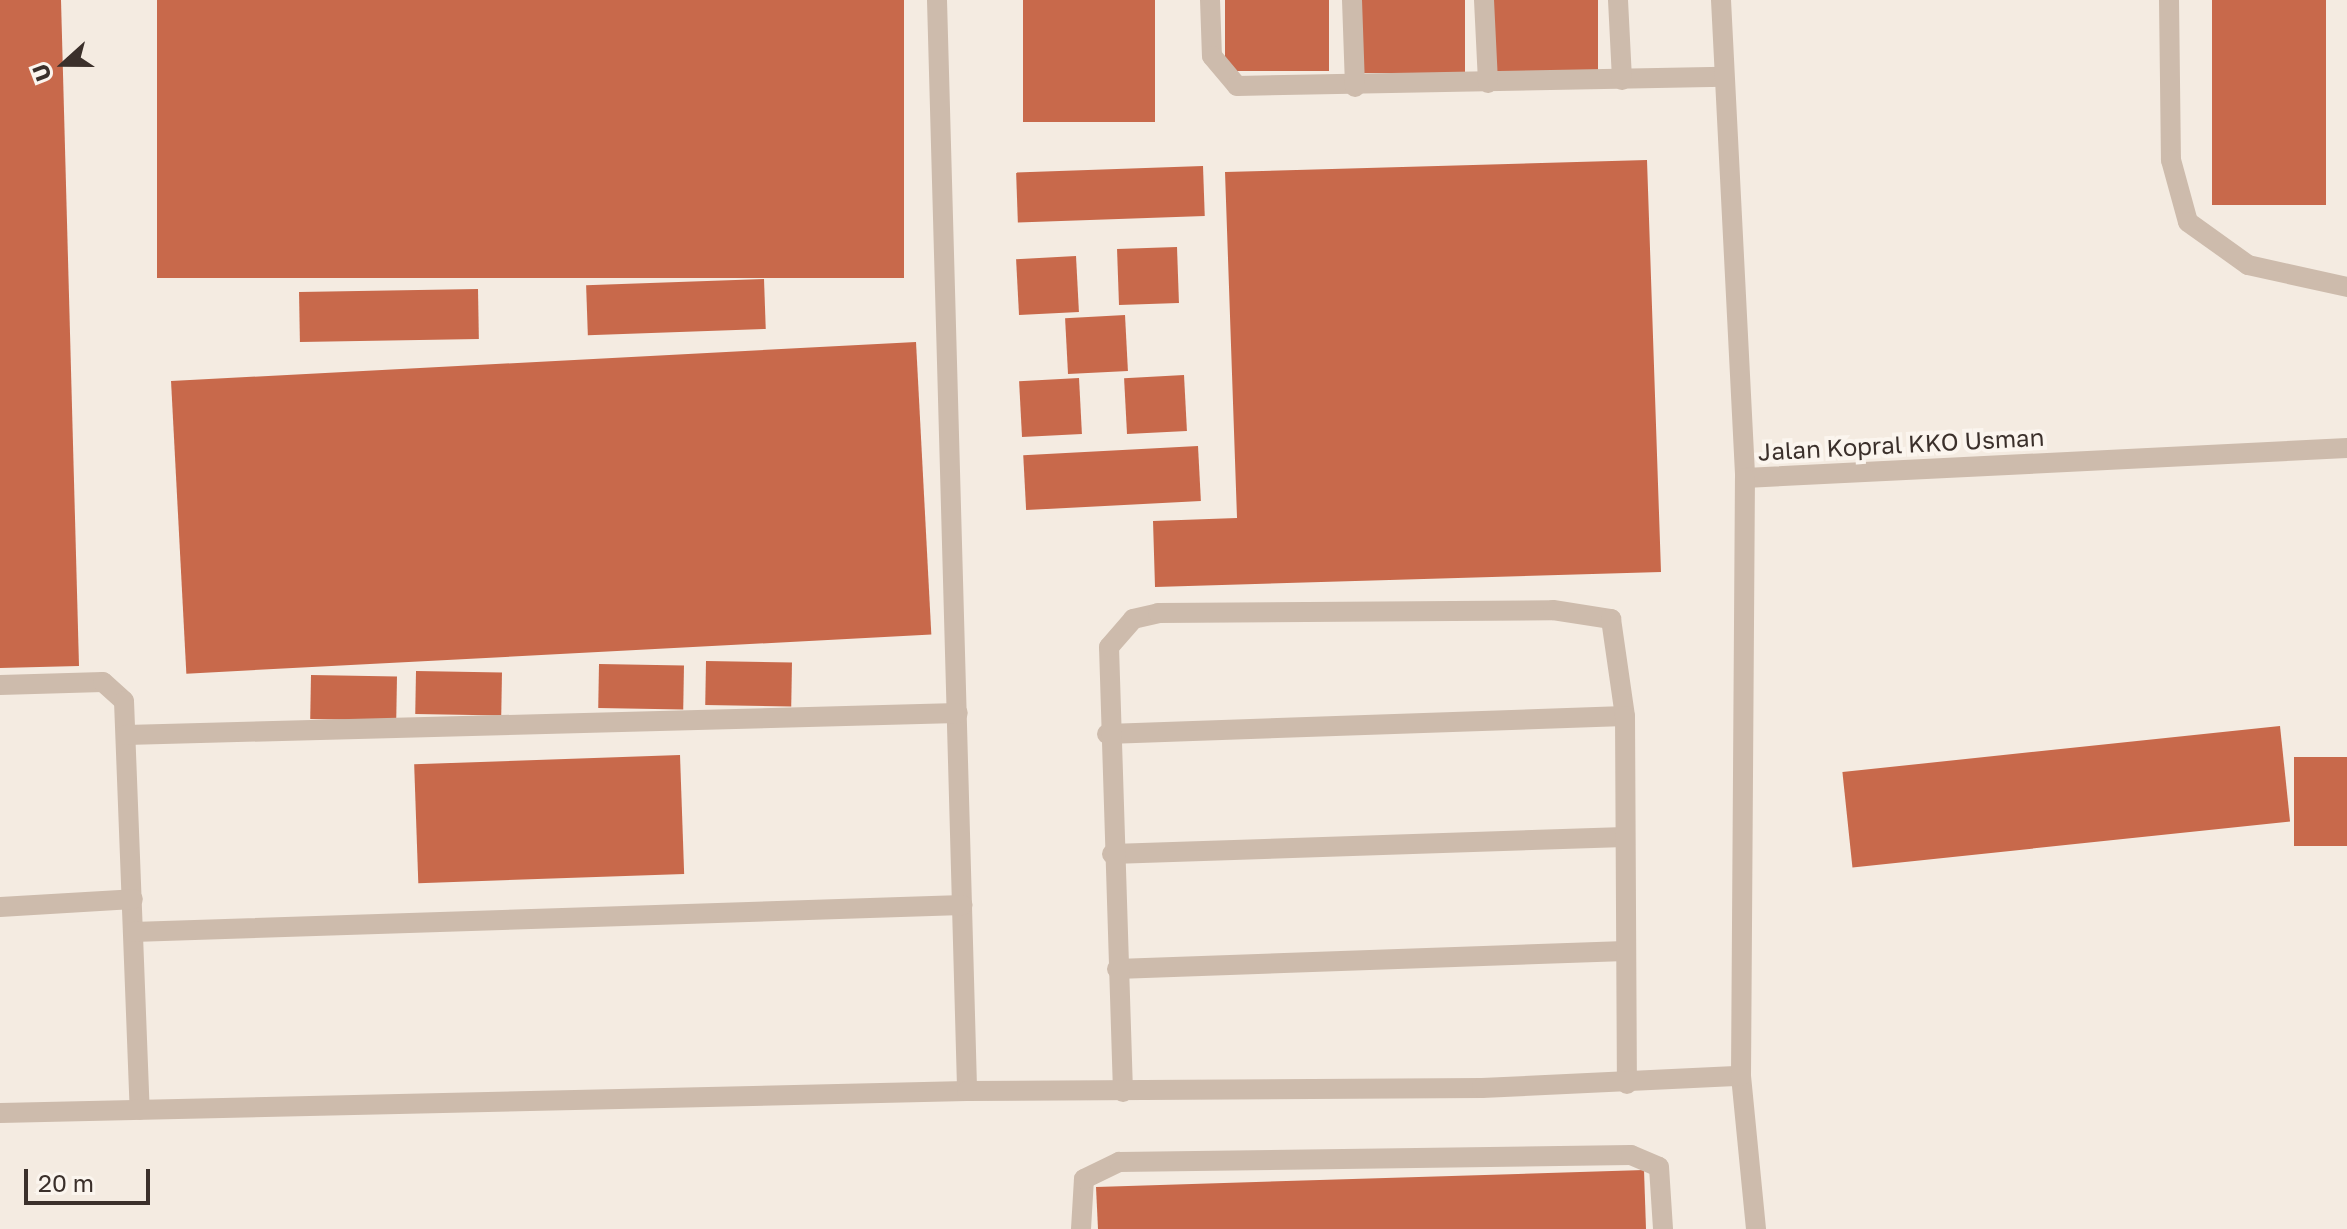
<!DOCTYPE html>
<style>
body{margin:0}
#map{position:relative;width:2347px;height:1229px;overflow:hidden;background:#f4ebe1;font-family:"Golos Text",sans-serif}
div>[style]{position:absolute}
.building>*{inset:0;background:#c8694b;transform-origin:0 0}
.service>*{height:20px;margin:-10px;padding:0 10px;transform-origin:10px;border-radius:10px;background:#cdbbac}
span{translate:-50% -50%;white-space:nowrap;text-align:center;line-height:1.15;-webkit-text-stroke:8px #fbf5ee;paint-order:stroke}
.street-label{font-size:24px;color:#3b302b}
.north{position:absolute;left:24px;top:24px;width:80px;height:80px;-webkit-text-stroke:6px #fbf5ee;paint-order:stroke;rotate:249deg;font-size:22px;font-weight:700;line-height:32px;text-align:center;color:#3b302b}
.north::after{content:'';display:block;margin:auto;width:28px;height:36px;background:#3b302b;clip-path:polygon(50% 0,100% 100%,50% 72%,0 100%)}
.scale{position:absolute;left:24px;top:1169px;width:126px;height:36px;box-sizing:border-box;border:4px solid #3b302b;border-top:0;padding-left:10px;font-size:24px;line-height:28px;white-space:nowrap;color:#3b302b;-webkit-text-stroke:6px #fbf5ee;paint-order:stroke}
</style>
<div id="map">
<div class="building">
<i style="clip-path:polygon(0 0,61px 0,79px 666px,0 668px)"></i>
<i style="left:157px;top:0;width:747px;height:278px"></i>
<i style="left:1023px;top:0;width:132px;height:122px"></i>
<i style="left:1225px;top:0;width:104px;height:71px"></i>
<i style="left:1361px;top:0;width:104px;height:73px"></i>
<i style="left:1494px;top:0;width:104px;height:71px"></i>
<i style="left:2212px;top:0;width:114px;height:205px"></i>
<i style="clip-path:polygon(1647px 160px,1661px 572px,1155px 587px,1153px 521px,1237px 518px,1225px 172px)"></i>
<i style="left:1203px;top:166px;width:50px;height:187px;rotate:88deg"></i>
<i style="left:1177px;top:247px;width:56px;height:60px;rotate:88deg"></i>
<i style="left:1076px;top:256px;width:56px;height:60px;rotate:87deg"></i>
<i style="left:764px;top:279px;width:50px;height:178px;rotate:88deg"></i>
<i style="left:478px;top:289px;width:50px;height:179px;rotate:89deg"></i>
<i style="left:1125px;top:315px;width:56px;height:60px;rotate:87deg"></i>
<i style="left:916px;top:342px;width:293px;height:746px;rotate:87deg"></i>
<i style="left:1184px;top:375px;width:56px;height:60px;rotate:87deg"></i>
<i style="left:1079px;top:378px;width:56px;height:60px;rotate:87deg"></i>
<i style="left:1198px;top:446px;width:55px;height:175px;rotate:87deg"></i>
<i style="left:706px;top:661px;width:86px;height:44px;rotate:1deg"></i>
<i style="left:599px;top:664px;width:85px;height:44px;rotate:1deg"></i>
<i style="left:416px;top:671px;width:86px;height:43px;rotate:1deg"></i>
<i style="left:311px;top:675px;width:86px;height:44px;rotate:1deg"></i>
<i style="left:2280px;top:726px;width:96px;height:440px;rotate:84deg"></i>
<i style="left:680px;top:755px;width:119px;height:266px;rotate:88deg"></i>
<i style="left:2347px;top:757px;width:89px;height:53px;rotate:90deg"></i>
<i style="clip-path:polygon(1644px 1170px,1646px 1229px,1098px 1229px,1096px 1187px)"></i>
</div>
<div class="service">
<i style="left:937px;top:0;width:1091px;rotate:88.42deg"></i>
<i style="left:1210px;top:0;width:56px;rotate:88deg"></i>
<i style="left:1212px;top:56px;width:39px;rotate:50deg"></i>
<i style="left:1237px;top:86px;width:487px;rotate:-1.1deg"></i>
<i style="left:1352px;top:0;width:87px;rotate:88deg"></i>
<i style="left:1484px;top:0;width:83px;rotate:87.2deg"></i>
<i style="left:1618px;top:0;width:80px;rotate:87.1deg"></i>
<i style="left:1721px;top:0;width:479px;rotate:87.1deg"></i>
<i style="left:1745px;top:478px;width:603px;rotate:-2.85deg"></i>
<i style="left:2169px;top:0;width:160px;rotate:89.3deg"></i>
<i style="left:2171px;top:160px;width:64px;rotate:74.7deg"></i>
<i style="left:2188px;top:222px;width:74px;rotate:35.6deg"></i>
<i style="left:2248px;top:265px;width:101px;rotate:12.5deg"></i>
<i style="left:0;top:685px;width:103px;rotate:-1.7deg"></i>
<i style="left:103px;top:682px;width:28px;rotate:42deg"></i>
<i style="left:124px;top:701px;width:409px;rotate:87.8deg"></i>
<i style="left:1107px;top:734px;width:518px;rotate:-1.99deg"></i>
<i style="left:126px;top:735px;width:832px;rotate:-1.51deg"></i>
<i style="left:1112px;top:854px;width:513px;rotate:-1.9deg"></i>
<i style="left:0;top:907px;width:133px;rotate:-3.4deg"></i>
<i style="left:133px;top:932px;width:830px;rotate:-1.86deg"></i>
<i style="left:1117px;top:969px;width:509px;rotate:-2.03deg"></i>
<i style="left:1741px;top:1076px;width:154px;rotate:84.4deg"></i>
<i style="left:1123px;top:1092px;width:445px;rotate:-91.8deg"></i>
<i style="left:1109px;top:647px;width:37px;rotate:-49deg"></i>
<i style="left:1133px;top:619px;width:26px;rotate:-13deg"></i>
<i style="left:1158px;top:613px;width:395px;rotate:-0.4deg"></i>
<i style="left:1553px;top:610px;width:59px;rotate:8.8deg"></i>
<i style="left:1611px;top:619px;width:98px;rotate:81.8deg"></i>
<i style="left:1625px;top:716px;width:368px;rotate:89.7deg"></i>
<i style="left:0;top:1113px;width:967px;rotate:-1.3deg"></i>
<i style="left:967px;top:1091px;width:515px;rotate:-0.33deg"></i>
<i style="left:1482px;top:1088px;width:259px;rotate:-2.7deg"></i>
<i style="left:1741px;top:1076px;width:598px;rotate:-89.62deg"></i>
<i style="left:1081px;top:1229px;width:50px;rotate:-86.6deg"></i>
<i style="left:1084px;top:1179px;width:39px;rotate:-26deg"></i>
<i style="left:1119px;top:1162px;width:512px;rotate:-0.78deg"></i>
<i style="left:1631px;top:1155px;width:30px;rotate:23deg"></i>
<i style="left:1659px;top:1167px;width:62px;rotate:86.3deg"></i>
</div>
<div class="street-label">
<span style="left:1901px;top:444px;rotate:-3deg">Jalan Kopral KKO Usman</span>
</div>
<div class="north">U</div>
<div class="scale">20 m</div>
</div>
